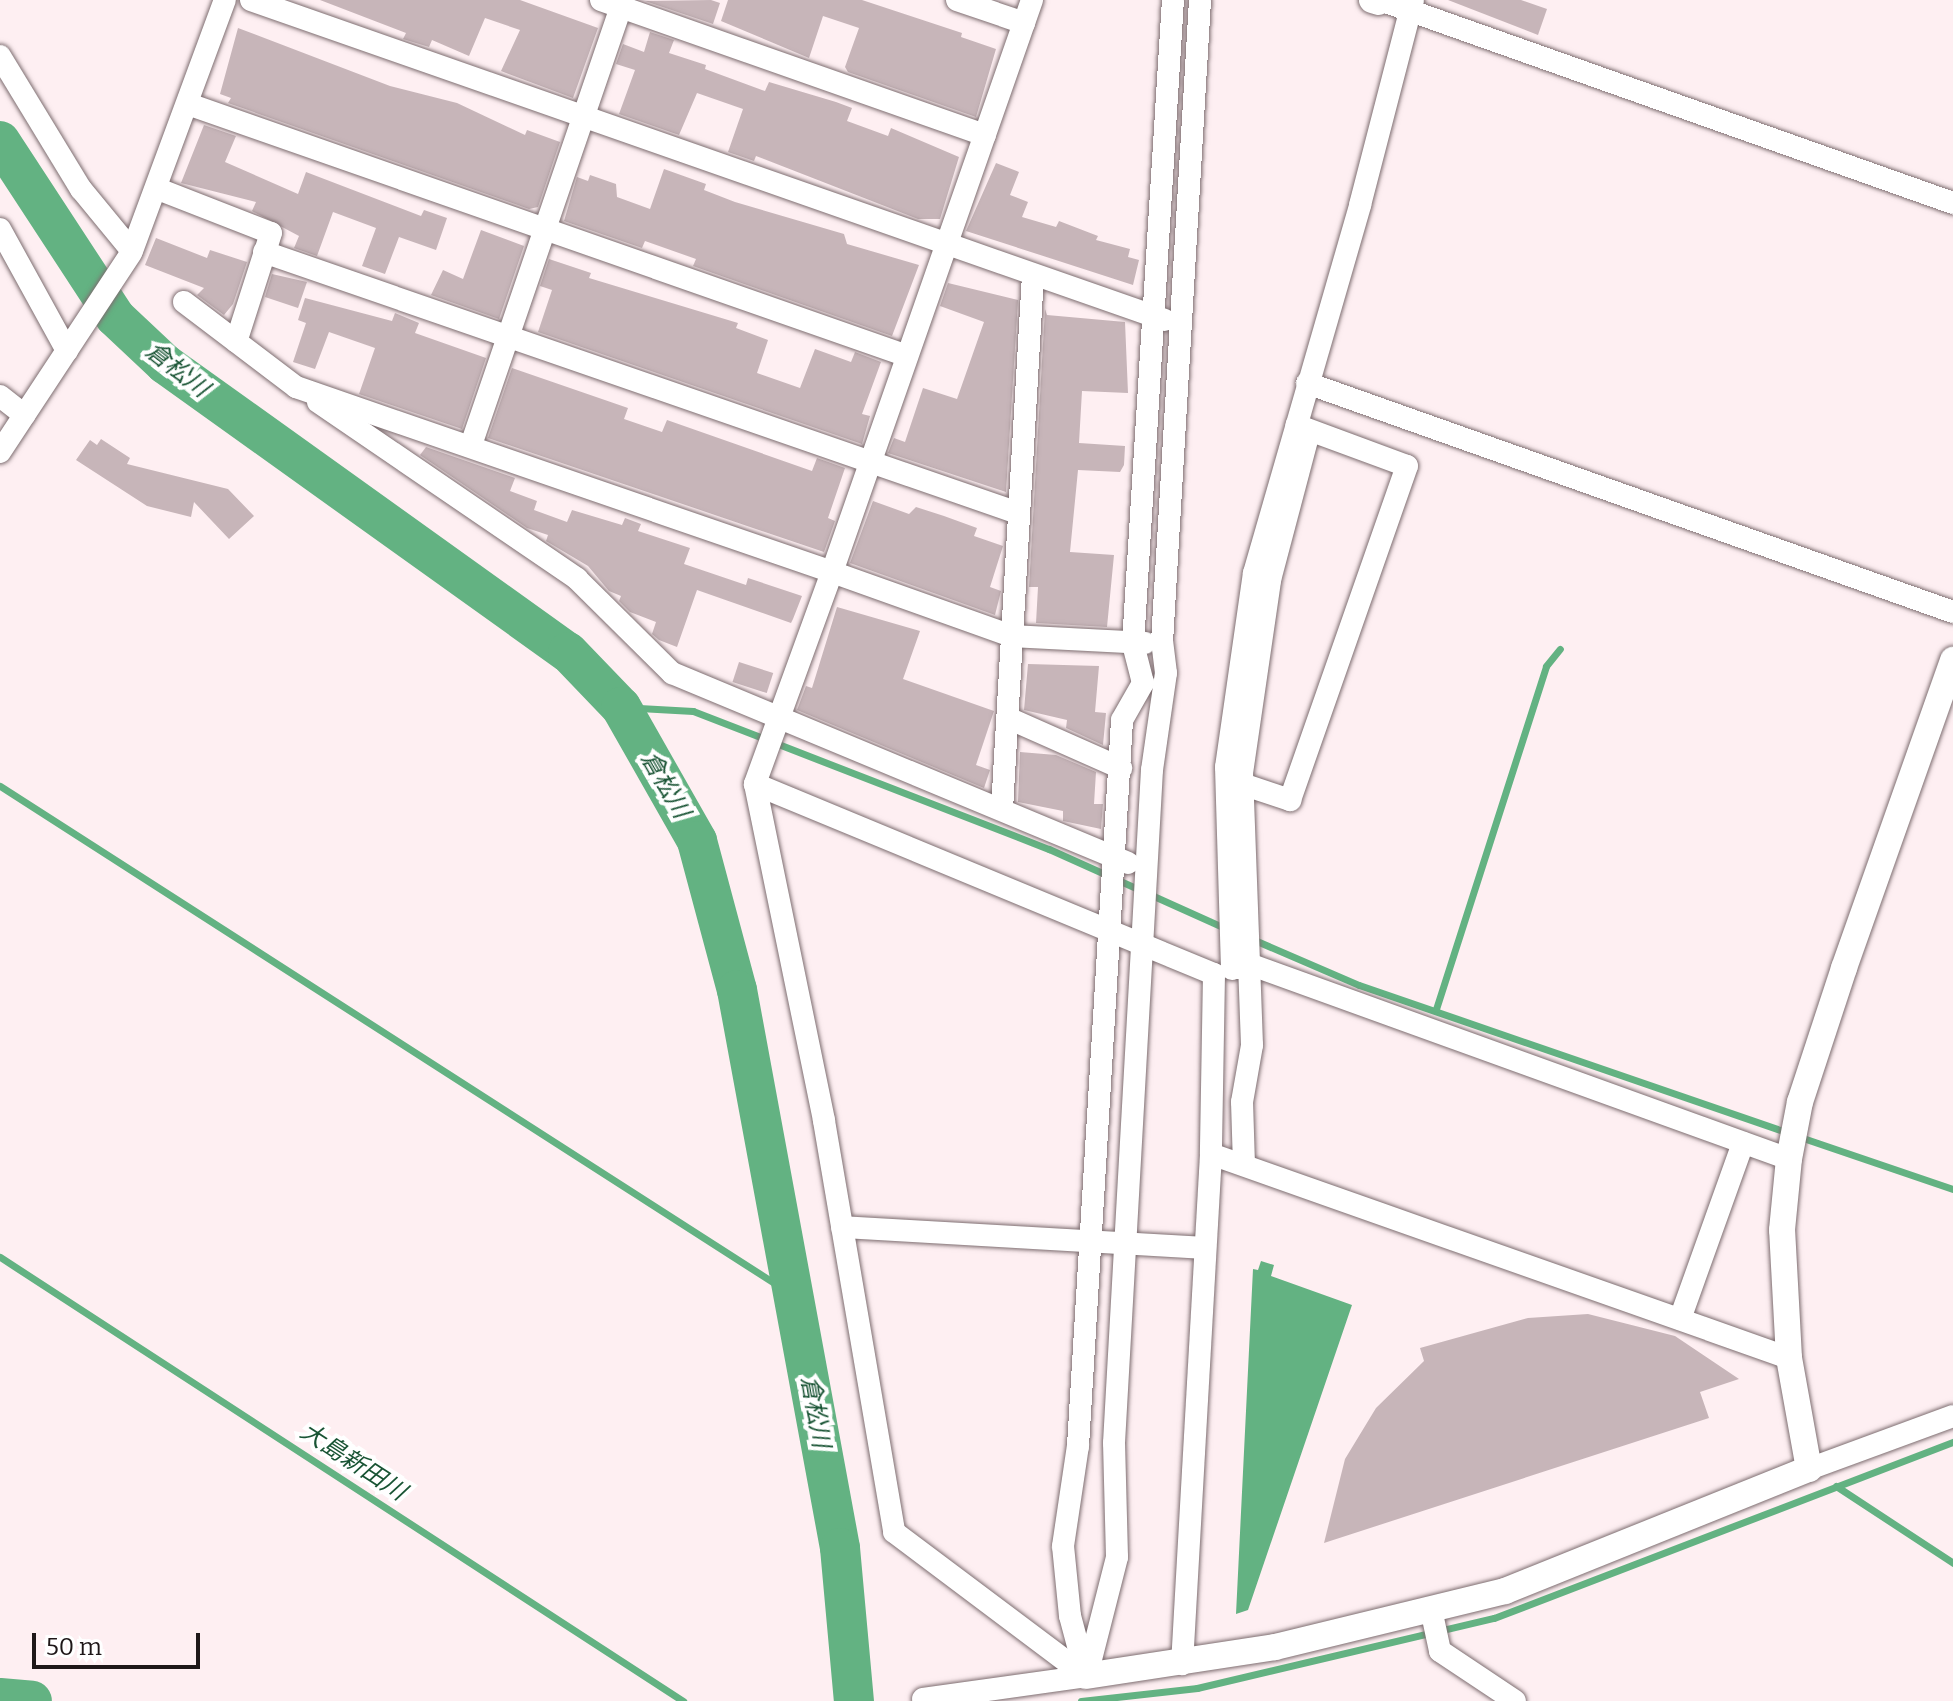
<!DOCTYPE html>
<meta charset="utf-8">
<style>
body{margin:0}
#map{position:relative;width:1953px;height:1701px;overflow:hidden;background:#feeff2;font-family:Bitter,"Noto Sans JP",serif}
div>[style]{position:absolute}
.water>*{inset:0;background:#63b282}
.stream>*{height:7px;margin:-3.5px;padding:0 3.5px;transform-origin:3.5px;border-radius:3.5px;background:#63b282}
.river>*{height:40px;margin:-20px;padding:0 20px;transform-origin:20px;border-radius:20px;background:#63b282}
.building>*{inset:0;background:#c7b5b9;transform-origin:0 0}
.roads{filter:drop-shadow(0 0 2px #7d6d70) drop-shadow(0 0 2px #7d6d70)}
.minor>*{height:22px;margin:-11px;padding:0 11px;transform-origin:11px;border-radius:11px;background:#fff}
.tertiary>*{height:26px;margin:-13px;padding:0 13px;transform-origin:13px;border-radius:13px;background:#fff}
span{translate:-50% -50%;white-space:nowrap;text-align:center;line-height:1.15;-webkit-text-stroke:8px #fff;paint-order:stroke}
.water-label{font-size:24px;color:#195434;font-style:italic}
.scale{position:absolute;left:32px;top:1633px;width:168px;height:36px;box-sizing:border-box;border:4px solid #1e1718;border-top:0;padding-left:10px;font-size:24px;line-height:28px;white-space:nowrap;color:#1e1718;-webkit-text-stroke:6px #fff;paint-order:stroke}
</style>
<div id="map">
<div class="water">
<i style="clip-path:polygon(1261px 1261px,1274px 1265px,1271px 1276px,1352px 1305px,1248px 1610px,1236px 1614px,1253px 1269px,1258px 1270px)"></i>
</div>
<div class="stream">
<i style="left:621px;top:707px;width:72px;rotate:3.2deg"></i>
<i style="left:693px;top:711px;width:382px;rotate:21.2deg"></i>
<i style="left:1049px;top:849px;width:193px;rotate:24.2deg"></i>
<i style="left:0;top:786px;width:942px;rotate:32.7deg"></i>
<i style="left:1252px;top:939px;width:116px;rotate:23.3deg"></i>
<i style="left:1359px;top:985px;width:454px;rotate:19deg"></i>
<i style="left:1436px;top:1009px;width:360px;rotate:-72.2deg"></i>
<i style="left:1546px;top:666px;width:22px;rotate:-51deg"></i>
<i style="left:1800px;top:1137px;width:162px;rotate:18.8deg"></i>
<i style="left:0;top:1257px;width:815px;rotate:33.03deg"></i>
<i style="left:1836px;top:1486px;width:140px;rotate:33.3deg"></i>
<i style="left:1081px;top:1701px;width:117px;rotate:-6.4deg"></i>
<i style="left:1197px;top:1688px;width:305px;rotate:-13.3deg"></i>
<i style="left:1494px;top:1618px;width:492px;rotate:-21deg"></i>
</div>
<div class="river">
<i style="left:0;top:141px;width:210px;rotate:56.8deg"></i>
<i style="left:115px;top:317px;width:69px;rotate:43.2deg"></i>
<i style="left:165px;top:364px;width:495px;rotate:35.6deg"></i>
<i style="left:568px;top:652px;width:76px;rotate:46.1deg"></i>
<i style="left:621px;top:707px;width:154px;rotate:60.4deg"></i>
<i style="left:697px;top:841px;width:154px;rotate:75deg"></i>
<i style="left:737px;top:990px;width:567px;rotate:79.54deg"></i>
<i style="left:840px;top:1548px;width:154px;rotate:84.8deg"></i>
<i style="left:0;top:1698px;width:32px;rotate:5deg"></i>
</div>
<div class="building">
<i style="clip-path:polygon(320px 0,520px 0,598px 28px,573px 98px,501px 71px,520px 30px,485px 18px,469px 56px,432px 40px,429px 47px,403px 39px,406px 33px)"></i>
<i style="clip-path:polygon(711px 0,720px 3px,713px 24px,645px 1px)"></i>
<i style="clip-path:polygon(728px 0,862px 0,962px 33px,961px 37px,996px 49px,976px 117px,848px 72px,845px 67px,859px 28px,823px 16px,809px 58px,721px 21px)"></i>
<i style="clip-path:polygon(1448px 0,1521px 0,1547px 9px,1538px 35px)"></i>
<i style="clip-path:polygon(238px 28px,390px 86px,457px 103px,525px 135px,527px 130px,560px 142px,538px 207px,529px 209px,228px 103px,231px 98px,220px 94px)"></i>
<i style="clip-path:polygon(650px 32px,674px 40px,669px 53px,706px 65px,705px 69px,765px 91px,769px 82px,836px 102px,852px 108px,847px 121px,888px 136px,891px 128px,959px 157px,940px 219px,918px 219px,756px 156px,754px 161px,728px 152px,743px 109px,697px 93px,679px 135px,619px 114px,635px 70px,616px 64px,623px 44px,644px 52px)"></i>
<i style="clip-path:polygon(204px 125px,236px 136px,225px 162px,298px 194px,306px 172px,421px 216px,424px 210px,447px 218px,436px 250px,399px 237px,385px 274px,362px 266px,376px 228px,333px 212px,317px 256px,294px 248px,299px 236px,252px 211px,256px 202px,181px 183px)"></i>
<i style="clip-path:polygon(996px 163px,1019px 172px,1010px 195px,1028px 202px,1022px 217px,1056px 227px,1059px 221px,1098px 236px,1096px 240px,1130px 249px,1128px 257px,1139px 260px,1133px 285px,966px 231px)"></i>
<i style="clip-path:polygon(664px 169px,706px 184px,704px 190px,735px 202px,844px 234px,847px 244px,919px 265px,892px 336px,693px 266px,696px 259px,645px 241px,642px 248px,564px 221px,577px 177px,588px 181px,590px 175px,616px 184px,617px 197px,650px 209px)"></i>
<i style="clip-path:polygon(481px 230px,524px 246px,499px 319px,431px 295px,443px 270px,463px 279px)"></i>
<i style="clip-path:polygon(156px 238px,207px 258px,210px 250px,247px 262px,233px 304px,224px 315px,197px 295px,204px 288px,145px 265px)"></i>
<i style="clip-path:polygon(549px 259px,591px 273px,589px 278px,738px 323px,736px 328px,768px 340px,757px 373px,800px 388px,815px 349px,851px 362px,855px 352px,881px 362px,862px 414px,870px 416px,862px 444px,538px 332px,552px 290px,540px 286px)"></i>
<i style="clip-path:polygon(272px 274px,307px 282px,298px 308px,265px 297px)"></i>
<i style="clip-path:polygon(948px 283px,1018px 300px,1006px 492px,888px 453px,894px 438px,905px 442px,923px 388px,957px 399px,984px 322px,940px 306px)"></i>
<i style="clip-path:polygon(305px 298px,392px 321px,395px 313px,419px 323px,415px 333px,486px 358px,462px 429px,359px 394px,375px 348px,329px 332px,315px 369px,293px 362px,306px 323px,298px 320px)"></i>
<i style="clip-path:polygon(1045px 309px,1047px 315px,1125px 322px,1128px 393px,1082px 391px,1079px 443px,1125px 446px,1124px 465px,1120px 472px,1078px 470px,1070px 552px,1114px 555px,1107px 627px,1036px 623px,1038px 587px,1029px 587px)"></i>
<i style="clip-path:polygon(512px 368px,628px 408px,624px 419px,662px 432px,667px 420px,812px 471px,817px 458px,845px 468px,828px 518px,835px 521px,824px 552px,488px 438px)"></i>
<i style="clip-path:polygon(101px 439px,130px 458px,127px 464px,228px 489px,254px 516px,229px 539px,194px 502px,191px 517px,147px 506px,76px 460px,90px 440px,97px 445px)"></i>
<i style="clip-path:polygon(426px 447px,515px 478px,510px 491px,537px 501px,534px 510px,567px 522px,572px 510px,622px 525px,625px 518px,641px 524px,638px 531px,690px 548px,684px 564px,746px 585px,748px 578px,802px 596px,793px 619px,791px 623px,697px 590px,677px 647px,659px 640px,652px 634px,656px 622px,630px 612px,619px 601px,621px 596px,609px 591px,588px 566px,546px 541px,548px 535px,527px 528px,420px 455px)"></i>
<i style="clip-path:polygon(873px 501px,909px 514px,916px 507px,944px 516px,977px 528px,974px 536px,1003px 546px,990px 587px,1001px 591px,995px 615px,850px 563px)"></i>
<i style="clip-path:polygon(837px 607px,920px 631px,903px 679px,994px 711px,976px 765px,990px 770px,984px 788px,797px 710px,806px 686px,812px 688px)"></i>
<i style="left:739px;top:662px;width:36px;height:21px;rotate:18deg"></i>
<i style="clip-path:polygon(1028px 664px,1099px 666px,1095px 712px,1106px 713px,1103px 745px,1066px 728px,1067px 720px,1024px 710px)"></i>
<i style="clip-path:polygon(1020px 752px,1056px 755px,1096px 772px,1094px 804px,1103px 804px,1101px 829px,1063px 821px,1063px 811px,1018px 802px)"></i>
<i style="clip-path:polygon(1588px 1314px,1675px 1336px,1739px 1379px,1700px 1392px,1709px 1418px,1324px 1543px,1345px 1459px,1376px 1408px,1424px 1361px,1420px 1348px,1528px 1318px)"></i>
</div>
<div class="roads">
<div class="minor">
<i style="left:251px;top:0;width:968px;rotate:19.3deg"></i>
<i style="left:601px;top:0;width:407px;rotate:19.4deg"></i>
<i style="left:957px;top:0;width:71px;rotate:18.9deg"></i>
<i style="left:1032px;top:0;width:606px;rotate:109.27deg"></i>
<i style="left:832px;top:572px;width:191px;rotate:19.6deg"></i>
<i style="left:1012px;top:636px;width:133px;rotate:3deg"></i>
<i style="left:1380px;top:0;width:608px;rotate:19.51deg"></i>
<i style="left:0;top:56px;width:156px;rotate:58.7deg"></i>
<i style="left:81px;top:189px;width:80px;rotate:50.6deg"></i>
<i style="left:132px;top:251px;width:268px;rotate:-69.7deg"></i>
<i style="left:188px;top:104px;width:762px;rotate:19.31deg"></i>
<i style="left:158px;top:189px;width:121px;rotate:21.3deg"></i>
<i style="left:271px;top:233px;width:114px;rotate:107.8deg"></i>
<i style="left:0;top:229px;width:139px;rotate:61.2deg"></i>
<i style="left:264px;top:252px;width:798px;rotate:19.09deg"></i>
<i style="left:184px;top:302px;width:141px;rotate:37.2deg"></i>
<i style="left:296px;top:387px;width:567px;rotate:19.04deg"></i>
<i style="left:832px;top:572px;width:226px;rotate:110deg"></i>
<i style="left:755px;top:784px;width:344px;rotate:78.4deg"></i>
<i style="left:824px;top:1121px;width:417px;rotate:80.3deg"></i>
<i style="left:894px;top:1532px;width:240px;rotate:36.9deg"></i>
<i style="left:1307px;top:383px;width:685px;rotate:19.52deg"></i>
<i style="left:0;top:396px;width:31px;rotate:38deg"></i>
<i style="left:318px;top:402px;width:314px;rotate:34.3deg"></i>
<i style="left:577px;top:579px;width:134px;rotate:44.7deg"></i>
<i style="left:672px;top:673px;width:494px;rotate:22.6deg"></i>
<i style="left:471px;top:445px;width:470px;rotate:-71.1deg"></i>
<i style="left:0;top:452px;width:238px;rotate:-56.6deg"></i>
<i style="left:1008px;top:718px;width:124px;rotate:23.9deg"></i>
<i style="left:755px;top:784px;width:497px;rotate:22.5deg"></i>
<i style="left:1214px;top:974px;width:180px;rotate:91deg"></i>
<i style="left:1211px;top:1154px;width:511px;rotate:93.25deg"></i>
<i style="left:1242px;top:784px;width:51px;rotate:18.4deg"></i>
<i style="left:1290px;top:800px;width:354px;rotate:-70.7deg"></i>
<i style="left:1407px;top:466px;width:118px;rotate:-159.7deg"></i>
<i style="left:1002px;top:809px;width:535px;rotate:-86.68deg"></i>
<i style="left:1237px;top:968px;width:13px;rotate:-18deg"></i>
<i style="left:1249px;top:964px;width:574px;rotate:19.86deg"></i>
<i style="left:1232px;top:969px;width:202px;rotate:-91.7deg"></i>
<i style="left:1226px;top:767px;width:196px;rotate:-81.8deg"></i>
<i style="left:1254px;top:573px;width:383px;rotate:-73.9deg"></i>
<i style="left:1360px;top:205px;width:212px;rotate:-75.5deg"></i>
<i style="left:1211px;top:1154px;width:613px;rotate:19.44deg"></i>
<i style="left:1244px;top:1165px;width:63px;rotate:-91.8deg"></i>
<i style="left:1242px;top:1102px;width:58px;rotate:-80deg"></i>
<i style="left:1252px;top:1045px;width:272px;rotate:-92.1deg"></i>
<i style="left:1242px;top:773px;width:195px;rotate:-81.7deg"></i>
<i style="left:1270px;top:580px;width:153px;rotate:-75.2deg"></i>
<i style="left:842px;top:1227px;width:362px;rotate:3.3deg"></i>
<i style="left:1680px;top:1319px;width:187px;rotate:-70.3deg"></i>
<i style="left:1809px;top:1469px;width:153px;rotate:-20.2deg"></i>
<i style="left:1431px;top:1609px;width:43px;rotate:77.9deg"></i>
<i style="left:1440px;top:1651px;width:90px;rotate:33.7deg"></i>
<i style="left:1087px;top:1675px;width:122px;rotate:-75.7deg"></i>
<i style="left:1117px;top:1557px;width:114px;rotate:-91.5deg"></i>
<i style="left:1114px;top:1443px;width:674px;rotate:-86.77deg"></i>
<i style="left:1152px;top:770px;width:98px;rotate:-81.8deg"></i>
<i style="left:1166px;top:673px;width:31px;rotate:-97deg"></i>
<i style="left:1162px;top:642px;width:643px;rotate:-86.61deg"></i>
<i style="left:1086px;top:1676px;width:62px;rotate:-104.9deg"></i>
<i style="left:1070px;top:1616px;width:70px;rotate:-95.7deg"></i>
<i style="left:1063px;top:1546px;width:101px;rotate:-81.5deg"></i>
<i style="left:1078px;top:1446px;width:727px;rotate:-86.53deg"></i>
<i style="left:1122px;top:720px;width:43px;rotate:-60.4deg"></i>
<i style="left:1143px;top:683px;width:40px;rotate:-104.4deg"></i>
<i style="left:1133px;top:644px;width:645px;rotate:-86.45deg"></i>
<i style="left:923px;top:1699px;width:165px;rotate:-8deg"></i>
</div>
<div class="tertiary">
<i style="left:1372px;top:0;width:7px;rotate:16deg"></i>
<i style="left:1086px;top:1676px;width:191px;rotate:-8.7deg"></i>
<i style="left:1275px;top:1647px;width:237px;rotate:-13.7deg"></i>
<i style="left:1505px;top:1591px;width:328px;rotate:-21.9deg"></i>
<i style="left:1809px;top:1469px;width:113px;rotate:-100.2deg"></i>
<i style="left:1789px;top:1358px;width:128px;rotate:-93.1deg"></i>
<i style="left:1782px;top:1230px;width:71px;rotate:-84.4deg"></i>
<i style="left:1789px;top:1159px;width:58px;rotate:-79.1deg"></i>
<i style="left:1800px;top:1102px;width:141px;rotate:-71.8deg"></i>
<i style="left:1844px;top:968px;width:327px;rotate:-70.5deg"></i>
</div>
</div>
<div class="water-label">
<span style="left:177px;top:370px;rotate:38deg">倉松川</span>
<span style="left:665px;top:785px;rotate:60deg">倉松川</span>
<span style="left:815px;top:1412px;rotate:80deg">倉松川</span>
<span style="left:353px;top:1462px;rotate:33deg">大島新田川</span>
</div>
<div class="scale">50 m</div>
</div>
